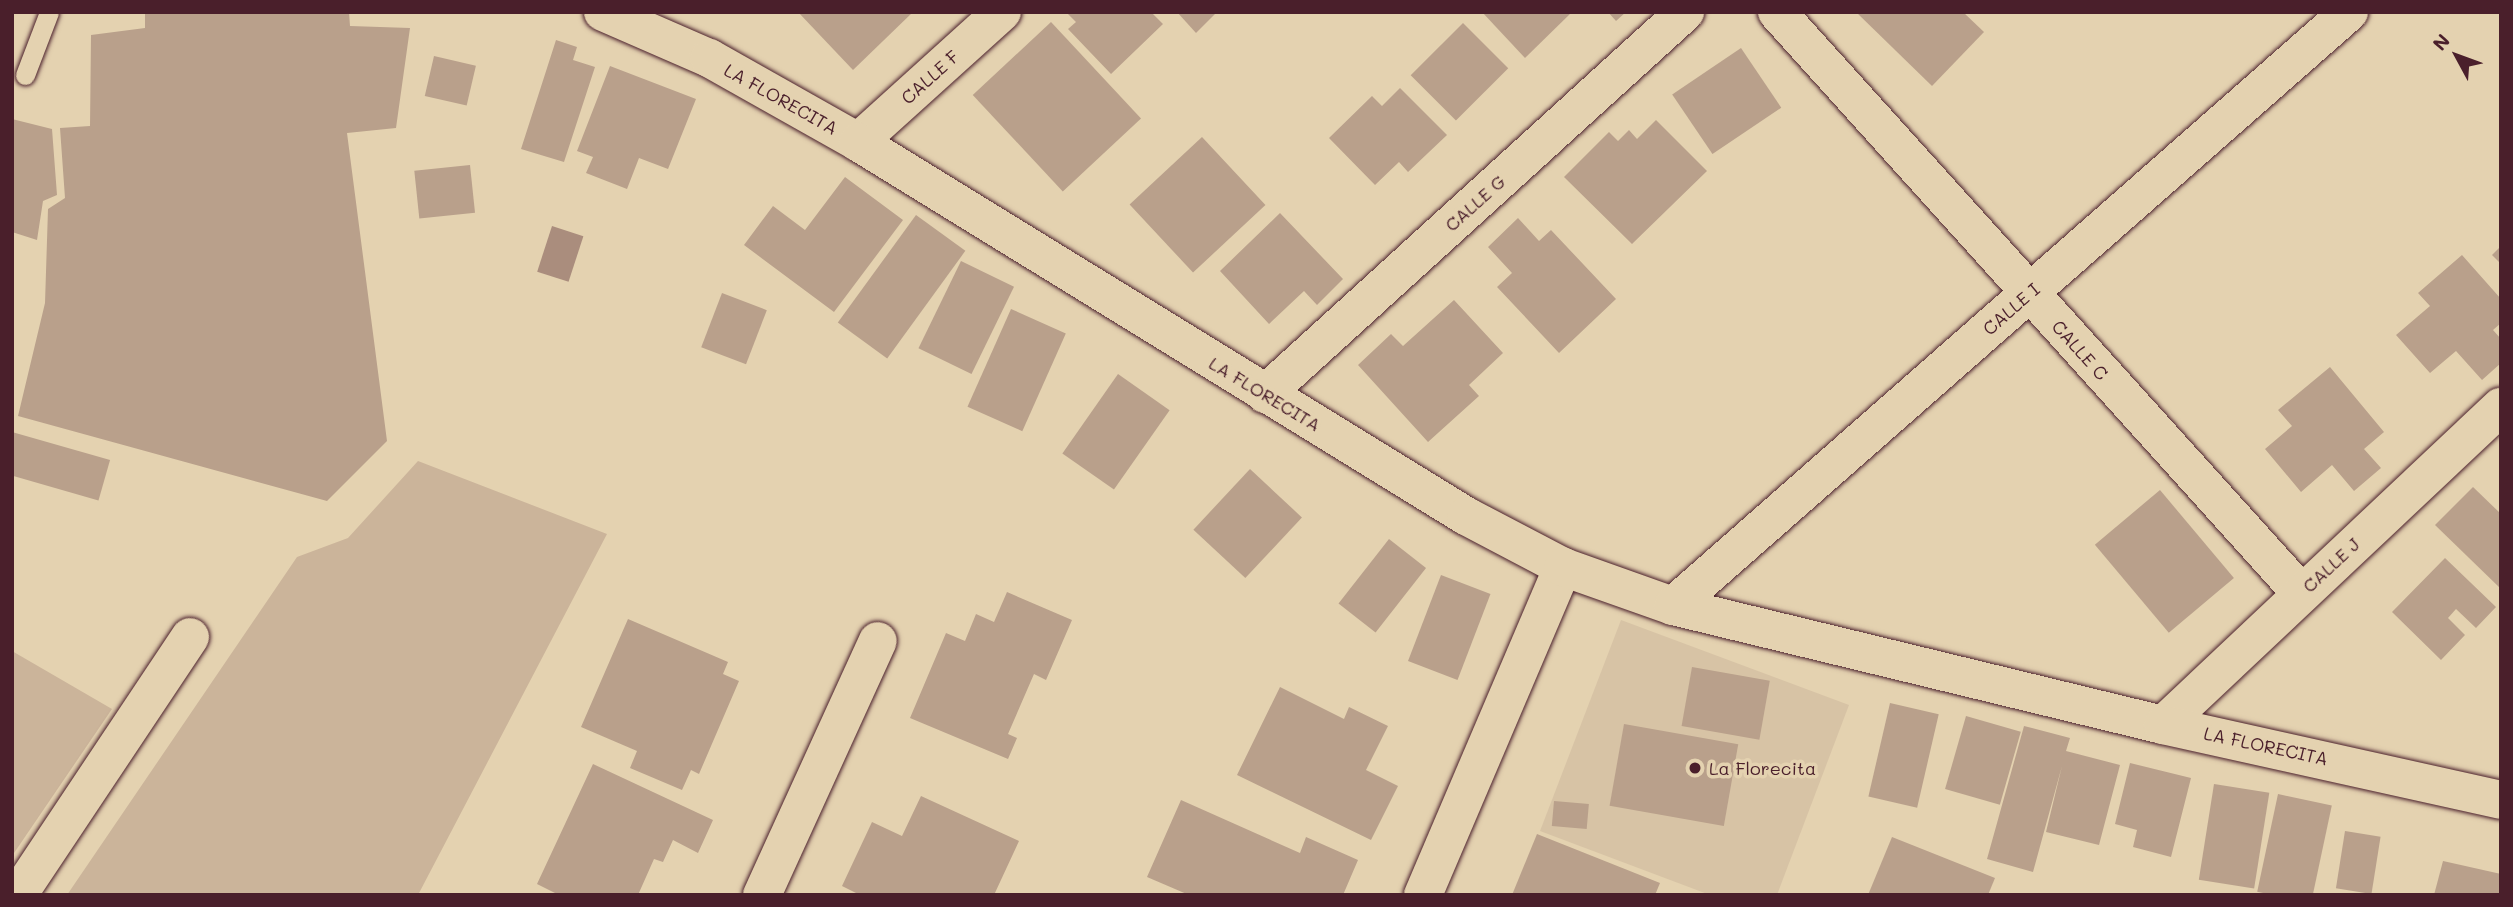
<!DOCTYPE html>
<style>
body{margin:0}
#map{position:relative;width:2513px;height:907px;overflow:hidden;background:#e4d2b0;font-family:Mali,sans-serif}
div>[style]{position:absolute}
.built>*{inset:0;background:#d7c3a5}
.green>*{inset:0;background:#cbb49a}
.water>*{inset:0;background:#aa8d7d;transform-origin:0 0}
.building>*{inset:0;background:#b9a08b;transform-origin:0 0}
.roads{filter:drop-shadow(0 0 2px #4a1f2b) drop-shadow(0 0 2px #4a1f2b)}
.service>*{height:19px;margin:-9.5px;padding:0 9.5px;transform-origin:9.5px;border-radius:9.5px;background:#e4d2b0}
.minor>*{height:38px;margin:-19px;padding:0 19px;transform-origin:19px;border-radius:19px;background:#e4d2b0}
.tertiary>*{height:38px;margin:-19px;padding:0 19px;transform-origin:19px;border-radius:19px;background:#e4d2b0}
.secondary>*{height:38px;margin:-19px;padding:0 19px;transform-origin:19px;border-radius:19px;background:#e4d2b0}
.dots>*{width:19px;height:19px;translate:-50% -50%;box-sizing:border-box;border:4px solid #e4d2b0;border-radius:50%}
span{translate:-50% -50%;white-space:nowrap;text-align:center;line-height:1.15;-webkit-text-stroke:7px #e4d2b0;paint-order:stroke}
.street-label{font-size:18px;color:#4a1f2b}
.poi-label{font-size:18px;color:#4a1f2b}
.left{translate:0 -50%;text-align:left}
.frame{position:absolute;inset:0;border:14px solid #4a1f2b;pointer-events:none}
.north{position:absolute;left:2422px;top:21px;width:70px;height:70px;-webkit-text-stroke:5px #e4d2b0;paint-order:stroke;rotate:311deg;font-size:19px;font-weight:700;line-height:28px;text-align:center;color:#4a1f2b}
.north::after{content:'';display:block;margin:auto;width:24px;height:32px;background:#4a1f2b;clip-path:polygon(50% 0,100% 100%,50% 72%,0 100%)}
</style>
<div id="map">
<div class="built">
<i style="clip-path:polygon(1621px 620px,1849px 705px,1777px 895px,1710px 895px,1540px 831px)"></i>
</div>
<div class="green">
<i style="clip-path:polygon(418px 461px,607px 534px,418px 895px,67px 895px,297px 557px,348px 538px)"></i>
<i style="clip-path:polygon(12px 651px,112px 709px,12px 856px)"></i>
</div>
<div class="water">
<i style="left:552px;top:226px;width:33px;height:48px;rotate:18deg"></i>
</div>
<div class="building">
<i style="clip-path:polygon(145px 12px,349px 12px,350px 26px,410px 28px,396px 128px,347px 133px,387px 441px,327px 501px,18px 416px,45px 303px,48px 209px,65px 198px,60px 128px,90px 126px,91px 35px,145px 28px)"></i>
<i style="clip-path:polygon(798px 12px,913px 12px,853px 70px)"></i>
<i style="clip-path:polygon(1066px 12px,1151px 12px,1163px 24px,1111px 74px,1068px 29px,1076px 22px)"></i>
<i style="clip-path:polygon(1177px 12px,1217px 12px,1196px 33px)"></i>
<i style="clip-path:polygon(1482px 12px,1572px 12px,1525px 58px)"></i>
<i style="clip-path:polygon(1608px 12px,1626px 12px,1616px 21px)"></i>
<i style="clip-path:polygon(1856px 12px,1963px 12px,1984px 32px,1932px 86px)"></i>
<i style="left:1051px;top:22px;width:132px;height:107px;rotate:47deg"></i>
<i style="left:1463px;top:23px;width:64px;height:74px;rotate:45deg"></i>
<i style="clip-path:polygon(556px 40px,577px 47px,573px 60px,595px 67px,564px 162px,521px 149px)"></i>
<i style="left:1741px;top:48px;width:72px;height:83px;rotate:56deg"></i>
<i style="left:434px;top:56px;width:43px;height:41px;rotate:13deg"></i>
<i style="clip-path:polygon(610px 66px,696px 99px,668px 169px,639px 158px,627px 189px,586px 173px,593px 157px,577px 151px)"></i>
<i style="clip-path:polygon(1400px 88px,1447px 135px,1408px 172px,1399px 162px,1375px 185px,1329px 138px,1372px 96px,1382px 106px)"></i>
<i style="clip-path:polygon(12px 119px,52px 129px,57px 195px,43px 201px,37px 240px,12px 232px)"></i>
<i style="clip-path:polygon(1656px 120px,1707px 171px,1632px 244px,1564px 177px,1609px 132px,1618px 141px,1629px 130px,1637px 139px)"></i>
<i style="left:1202px;top:137px;width:93px;height:99px;rotate:47deg"></i>
<i style="left:470px;top:165px;width:48px;height:56px;rotate:84deg"></i>
<i style="clip-path:polygon(845px 177px,903px 220px,834px 312px,744px 245px,773px 206px,805px 230px)"></i>
<i style="clip-path:polygon(1280px 213px,1343px 279px,1317px 305px,1304px 291px,1269px 324px,1220px 271px)"></i>
<i style="left:916px;top:215px;width:61px;height:133px;rotate:36deg"></i>
<i style="clip-path:polygon(1518px 218px,1539px 241px,1551px 230px,1616px 299px,1559px 353px,1497px 287px,1512px 273px,1488px 247px)"></i>
<i style="clip-path:polygon(2501px 246px,2501px 264px,2492px 255px)"></i>
<i style="clip-path:polygon(2462px 255px,2501px 299px,2501px 323px,2493px 330px,2501px 339px,2501px 363px,2482px 380px,2456px 351px,2430px 373px,2396px 335px,2430px 306px,2418px 293px)"></i>
<i style="left:961px;top:261px;width:59px;height:97px;rotate:26deg"></i>
<i style="left:722px;top:293px;width:48px;height:58px;rotate:21deg"></i>
<i style="clip-path:polygon(1454px 300px,1503px 353px,1469px 385px,1479px 396px,1428px 442px,1358px 365px,1391px 334px,1403px 346px)"></i>
<i style="left:1011px;top:309px;width:60px;height:107px;rotate:24deg"></i>
<i style="clip-path:polygon(2330px 367px,2384px 432px,2364px 449px,2381px 468px,2354px 491px,2332px 465px,2301px 492px,2265px 449px,2292px 426px,2278px 410px)"></i>
<i style="left:1118px;top:374px;width:63px;height:97px;rotate:35deg"></i>
<i style="left:12px;top:432px;width:102px;height:42px;rotate:16deg"></i>
<i style="left:1250px;top:469px;width:71px;height:83px;rotate:43deg"></i>
<i style="clip-path:polygon(2473px 487px,2501px 514px,2501px 589px,2435px 525px)"></i>
<i style="left:2160px;top:490px;width:115px;height:85px;rotate:50deg"></i>
<i style="left:1389px;top:539px;width:47px;height:82px;rotate:38deg"></i>
<i style="clip-path:polygon(2445px 558px,2496px 607px,2476px 628px,2456px 609px,2448px 618px,2465px 635px,2441px 660px,2392px 612px)"></i>
<i style="left:1441px;top:575px;width:53px;height:92px;rotate:21deg"></i>
<i style="clip-path:polygon(1007px 592px,1072px 620px,1046px 680px,1034px 674px,1008px 734px,1017px 738px,1008px 759px,910px 718px,946px 633px,965px 641px,976px 614px,994px 622px)"></i>
<i style="clip-path:polygon(628px 619px,728px 662px,723px 674px,739px 681px,699px 774px,691px 770px,682px 790px,630px 768px,637px 751px,581px 727px)"></i>
<i style="left:1692px;top:667px;width:79px;height:60px;rotate:10deg"></i>
<i style="clip-path:polygon(1280px 687px,1344px 719px,1349px 707px,1388px 726px,1366px 770px,1398px 786px,1371px 840px,1237px 775px)"></i>
<i style="left:1890px;top:703px;width:50px;height:96px;rotate:13deg"></i>
<i style="left:1966px;top:716px;width:57px;height:76px;rotate:16deg"></i>
<i style="left:1624px;top:724px;width:116px;height:83px;rotate:10deg"></i>
<i style="clip-path:polygon(2024px 726px,2070px 738px,2066px 751px,2120px 765px,2099px 845px,2046px 832px,2062px 766px,2033px 872px,1987px 859px)"></i>
<i style="clip-path:polygon(2130px 763px,2191px 778px,2171px 857px,2133px 847px,2137px 830px,2115px 824px)"></i>
<i style="clip-path:polygon(593px 764px,713px 820px,698px 853px,673px 840px,663px 862px,654px 859px,638px 895px,559px 895px,537px 884px)"></i>
<i style="left:2214px;top:784px;width:56px;height:97px;rotate:9deg"></i>
<i style="left:2278px;top:794px;width:55px;height:100px;rotate:12deg"></i>
<i style="clip-path:polygon(921px 796px,1019px 841px,994px 895px,860px 895px,842px 886px,872px 822px,902px 836px)"></i>
<i style="clip-path:polygon(1181px 800px,1300px 853px,1306px 837px,1358px 860px,1343px 895px,1189px 895px,1147px 877px)"></i>
<i style="left:1554px;top:801px;width:35px;height:25px;rotate:5deg"></i>
<i style="left:2345px;top:831px;width:36px;height:58px;rotate:9deg"></i>
<i style="clip-path:polygon(1537px 834px,1660px 883px,1655px 895px,1512px 895px)"></i>
<i style="clip-path:polygon(1892px 837px,1995px 878px,1988px 895px,1868px 895px)"></i>
<i style="clip-path:polygon(2443px 861px,2501px 874px,2501px 895px,2434px 895px)"></i>
</div>
<div class="roads">
<div class="service">
<i style="left:25px;top:75px;width:67px;rotate:-69.1deg"></i>
</div>
<div class="minor">
<i style="left:1777px;top:12px;width:782px;rotate:47.95deg"></i>
<i style="left:858px;top:142px;width:194px;rotate:-42.1deg"></i>
<i style="left:1265px;top:394px;width:568px;rotate:-42.29deg"></i>
<i style="left:1673px;top:606px;width:900px;rotate:-41.31deg"></i>
<i style="left:2163px;top:725px;width:464px;rotate:-43.3deg"></i>
<i style="left:18px;top:895px;width:310px;rotate:-56.3deg"></i>
<i style="left:762px;top:895px;width:279px;rotate:-65.5deg"></i>
</div>
<div class="tertiary">
<i style="left:1423px;top:895px;width:357px;rotate:-66.9deg"></i>
</div>
<div class="secondary">
<i style="left:603px;top:12px;width:116px;rotate:23.5deg"></i>
<i style="left:709px;top:58px;width:171px;rotate:29.4deg"></i>
<i style="left:858px;top:142px;width:714px;rotate:31.6deg"></i>
<i style="left:1466px;top:516px;width:110px;rotate:27.7deg"></i>
<i style="left:1563px;top:567px;width:117px;rotate:19.5deg"></i>
<i style="left:1673px;top:606px;width:504px;rotate:13.65deg"></i>
<i style="left:2163px;top:725px;width:346px;rotate:12.5deg"></i>
</div>
</div>
<div class="dots">
<i style="left:1695px;top:768px;background:#4a1f2b"></i>
</div>
<div class="street-label">
<span style="left:930px;top:77px;rotate:-42deg">CALLE F</span>
<span style="left:781px;top:99px;rotate:29deg">LA FLORECITA</span>
<span style="left:1475px;top:203px;rotate:-42deg">CALLE G</span>
<span style="left:2011px;top:309px;rotate:-41deg">CALLE I</span>
<span style="left:2080px;top:350px;rotate:48deg">CALLE C</span>
<span style="left:1265px;top:394px;rotate:31deg">LA FLORECITA</span>
<span style="left:2331px;top:565px;rotate:-43deg">CALLE J</span>
<span style="left:2266px;top:746px;rotate:12deg">LA FLORECITA</span>
</div>
<div class="poi-label">
<span class="left" style="left:1709px;top:768px">La Florecita</span>
</div>
<div class="frame"></div>
<div class="north">N</div>
</div>
